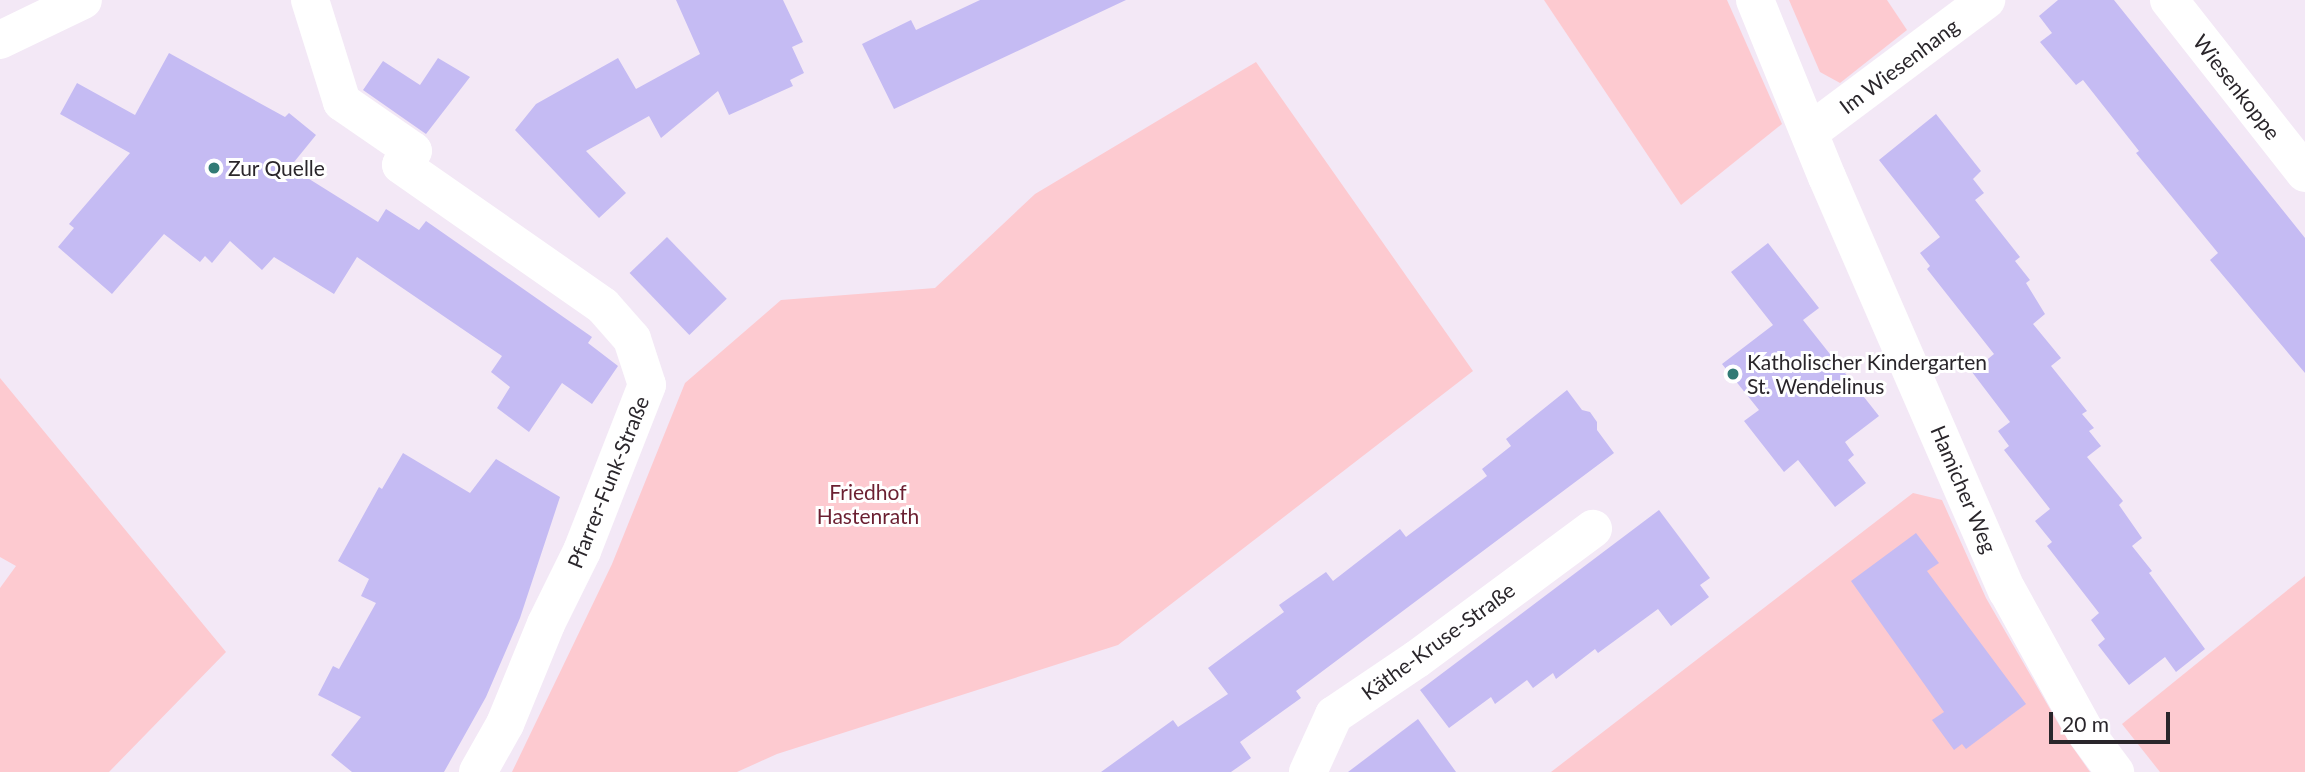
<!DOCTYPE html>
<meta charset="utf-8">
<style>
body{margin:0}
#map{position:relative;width:2305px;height:772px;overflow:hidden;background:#f3e8f6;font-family:Lato,sans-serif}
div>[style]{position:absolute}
.green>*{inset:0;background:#fdcad0}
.building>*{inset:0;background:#c5bbf3;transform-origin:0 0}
.street>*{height:38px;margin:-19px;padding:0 19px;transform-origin:19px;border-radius:19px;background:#fff}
.secondary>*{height:38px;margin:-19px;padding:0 19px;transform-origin:19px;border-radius:19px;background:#fff}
.dots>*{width:19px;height:19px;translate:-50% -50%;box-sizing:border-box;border:4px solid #fff;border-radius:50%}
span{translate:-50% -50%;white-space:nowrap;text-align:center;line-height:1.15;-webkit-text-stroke:6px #fff;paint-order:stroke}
.street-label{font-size:21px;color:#2a262b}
.poi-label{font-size:21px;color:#2a262b}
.left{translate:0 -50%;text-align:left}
.park-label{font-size:21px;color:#6b1f31}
.scale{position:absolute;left:2049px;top:712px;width:121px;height:32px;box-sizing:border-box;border:4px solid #2a262b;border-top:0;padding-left:9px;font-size:21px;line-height:24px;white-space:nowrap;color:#2a262b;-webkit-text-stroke:5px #fff;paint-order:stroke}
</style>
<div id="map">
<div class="green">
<i style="clip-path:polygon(1544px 0,1727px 0,1782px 124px,1681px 205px)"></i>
<i style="clip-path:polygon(1789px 0,1887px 0,1907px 30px,1840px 83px,1820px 72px)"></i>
<i style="clip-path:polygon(1256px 62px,1473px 371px,1118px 645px,777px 754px,737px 772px,512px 772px,612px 564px,685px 383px,781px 300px,935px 288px,1035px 194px)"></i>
<i style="clip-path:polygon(0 378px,226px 652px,109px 772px,0 772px,0 588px,16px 566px,0 557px)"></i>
<i style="clip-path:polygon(1913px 493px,1942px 500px,1986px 598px,2069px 742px,2090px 772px,1551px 772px)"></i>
<i style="clip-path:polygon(2305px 576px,2305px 772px,2160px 772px,2122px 724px)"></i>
</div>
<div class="building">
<i style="clip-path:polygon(676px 0,783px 0,803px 42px,792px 47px,804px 73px,790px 80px,793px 86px,729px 115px,718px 91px,661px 138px,649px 116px,586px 151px,626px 193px,599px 218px,515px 130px,536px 104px,618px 58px,636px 89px,700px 54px)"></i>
<i style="clip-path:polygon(980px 0,1126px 0,894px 109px,862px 44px,911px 20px,916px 30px)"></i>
<i style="clip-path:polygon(2058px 0,2114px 0,2305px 238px,2305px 373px,2210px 260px,2218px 253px,2136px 153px,2139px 151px,2083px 80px,2076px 85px,2040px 42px,2052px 33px,2039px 16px)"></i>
<i style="clip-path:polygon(169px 53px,285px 117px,289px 113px,316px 135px,290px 167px,378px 222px,386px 209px,419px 230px,426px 221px,592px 337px,588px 343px,618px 366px,592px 404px,562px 383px,529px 432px,497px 408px,510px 387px,491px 372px,502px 356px,357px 257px,334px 294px,274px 257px,262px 270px,230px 241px,212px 263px,205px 256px,200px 262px,164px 234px,112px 294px,58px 247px,74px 228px,69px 224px,130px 153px,60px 114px,77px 83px,135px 115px)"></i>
<i style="clip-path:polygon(438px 58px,470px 77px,426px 134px,363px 90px,383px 61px,420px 85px)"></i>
<i style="clip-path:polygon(1936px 114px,1981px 171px,1973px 179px,1984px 193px,1975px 200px,2020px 257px,2015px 261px,2030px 280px,2026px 283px,2045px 314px,2033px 324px,2061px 358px,2051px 366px,2087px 411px,2082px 414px,2094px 428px,2089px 431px,2101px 446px,2087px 457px,2123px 501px,2119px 505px,2142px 538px,2132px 546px,2152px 571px,2149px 573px,2205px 649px,2176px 672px,2165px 657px,2129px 685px,2098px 645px,2105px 639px,2091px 620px,2099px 613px,2047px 546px,2052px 542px,2035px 521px,2050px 509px,2004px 450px,2009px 446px,1998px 431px,2010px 422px,1972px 372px,1994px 354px,1927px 269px,1930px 266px,1920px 253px,1940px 237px,1879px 160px)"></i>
<i style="left:667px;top:237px;width:86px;height:52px;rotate:46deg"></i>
<i style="clip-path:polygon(1768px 243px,1819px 308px,1803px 320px,1879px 416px,1845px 442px,1854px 455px,1848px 460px,1866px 483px,1835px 507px,1798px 460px,1784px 472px,1744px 421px,1759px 410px,1722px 364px,1773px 325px,1731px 272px)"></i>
<i style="clip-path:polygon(1567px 390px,1582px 410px,1590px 412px,1597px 422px,1597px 430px,1614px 453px,1296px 691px,1301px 698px,1240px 742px,1251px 758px,1231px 772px,1101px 772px,1173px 720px,1178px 727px,1228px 694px,1208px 668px,1284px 612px,1279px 605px,1326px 572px,1333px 581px,1400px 529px,1406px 537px,1487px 476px,1482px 469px,1511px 446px,1506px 439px)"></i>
<i style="clip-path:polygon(403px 453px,470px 493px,496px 459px,560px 497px,520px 618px,486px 697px,444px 772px,352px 772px,331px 755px,361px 717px,318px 695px,333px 666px,339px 669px,376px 603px,361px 596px,369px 579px,338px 561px,379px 487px,382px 489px)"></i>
<i style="clip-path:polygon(1659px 510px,1710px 578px,1700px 585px,1709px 597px,1671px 626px,1658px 609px,1598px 653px,1595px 649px,1556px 679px,1553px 673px,1533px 688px,1527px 680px,1495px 704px,1491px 697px,1449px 728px,1420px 690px)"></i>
<i style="clip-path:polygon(1916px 533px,1939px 563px,1927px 571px,2026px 704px,1966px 749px,1962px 744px,1954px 750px,1932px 720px,1944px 712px,1851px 581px)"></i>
<i style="clip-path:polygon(1418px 719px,1456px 772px,1348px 772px)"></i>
</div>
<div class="street">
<i style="left:310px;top:0;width:107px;rotate:72.6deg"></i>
<i style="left:342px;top:102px;width:86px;rotate:34.6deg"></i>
<i style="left:413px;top:151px;width:18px;rotate:131deg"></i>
<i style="left:401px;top:165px;width:246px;rotate:34.9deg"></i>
<i style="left:603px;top:306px;width:44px;rotate:48.7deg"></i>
<i style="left:632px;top:339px;width:48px;rotate:71.9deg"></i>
<i style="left:647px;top:385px;width:178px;rotate:111.4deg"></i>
<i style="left:582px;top:551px;width:81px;rotate:116.3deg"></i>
<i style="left:546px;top:624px;width:108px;rotate:112.3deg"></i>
<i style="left:505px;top:724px;width:55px;rotate:119.4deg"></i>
<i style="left:1755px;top:0;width:191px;rotate:67.9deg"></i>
<i style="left:1827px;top:177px;width:451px;rotate:66.5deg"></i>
<i style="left:2007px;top:590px;width:163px;rotate:61.1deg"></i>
<i style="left:2086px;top:733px;width:49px;rotate:53.4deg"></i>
<i style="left:2169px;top:0;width:220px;rotate:51.8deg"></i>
<i style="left:1811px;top:131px;width:219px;rotate:-36.8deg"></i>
<i style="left:1308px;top:772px;width:63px;rotate:-65.5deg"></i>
<i style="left:1334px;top:715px;width:100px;rotate:-34deg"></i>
<i style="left:1417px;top:659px;width:219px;rotate:-36.5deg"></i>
</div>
<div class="secondary">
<i style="left:0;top:40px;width:92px;rotate:-25.7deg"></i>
</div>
<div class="dots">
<i style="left:214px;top:168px;background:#317a75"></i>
<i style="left:1733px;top:374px;background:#317a75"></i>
</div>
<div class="street-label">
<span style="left:1899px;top:66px;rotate:-37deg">Im Wiesenhang</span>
<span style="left:2237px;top:87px;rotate:52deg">Wiesenkoppe</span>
<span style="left:608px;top:482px;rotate:-68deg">Pfarrer-Funk-Straße</span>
<span style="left:1964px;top:489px;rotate:67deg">Hamicher Weg</span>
<span style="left:1438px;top:641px;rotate:-36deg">Käthe-Kruse-Straße</span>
</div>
<div class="poi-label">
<span class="left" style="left:228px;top:168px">Zur Quelle</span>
<span class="left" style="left:1747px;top:374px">Katholischer Kindergarten<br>St. Wendelinus</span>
</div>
<div class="park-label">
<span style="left:868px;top:504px">Friedhof<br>Hastenrath</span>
</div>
<div class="scale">20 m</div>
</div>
